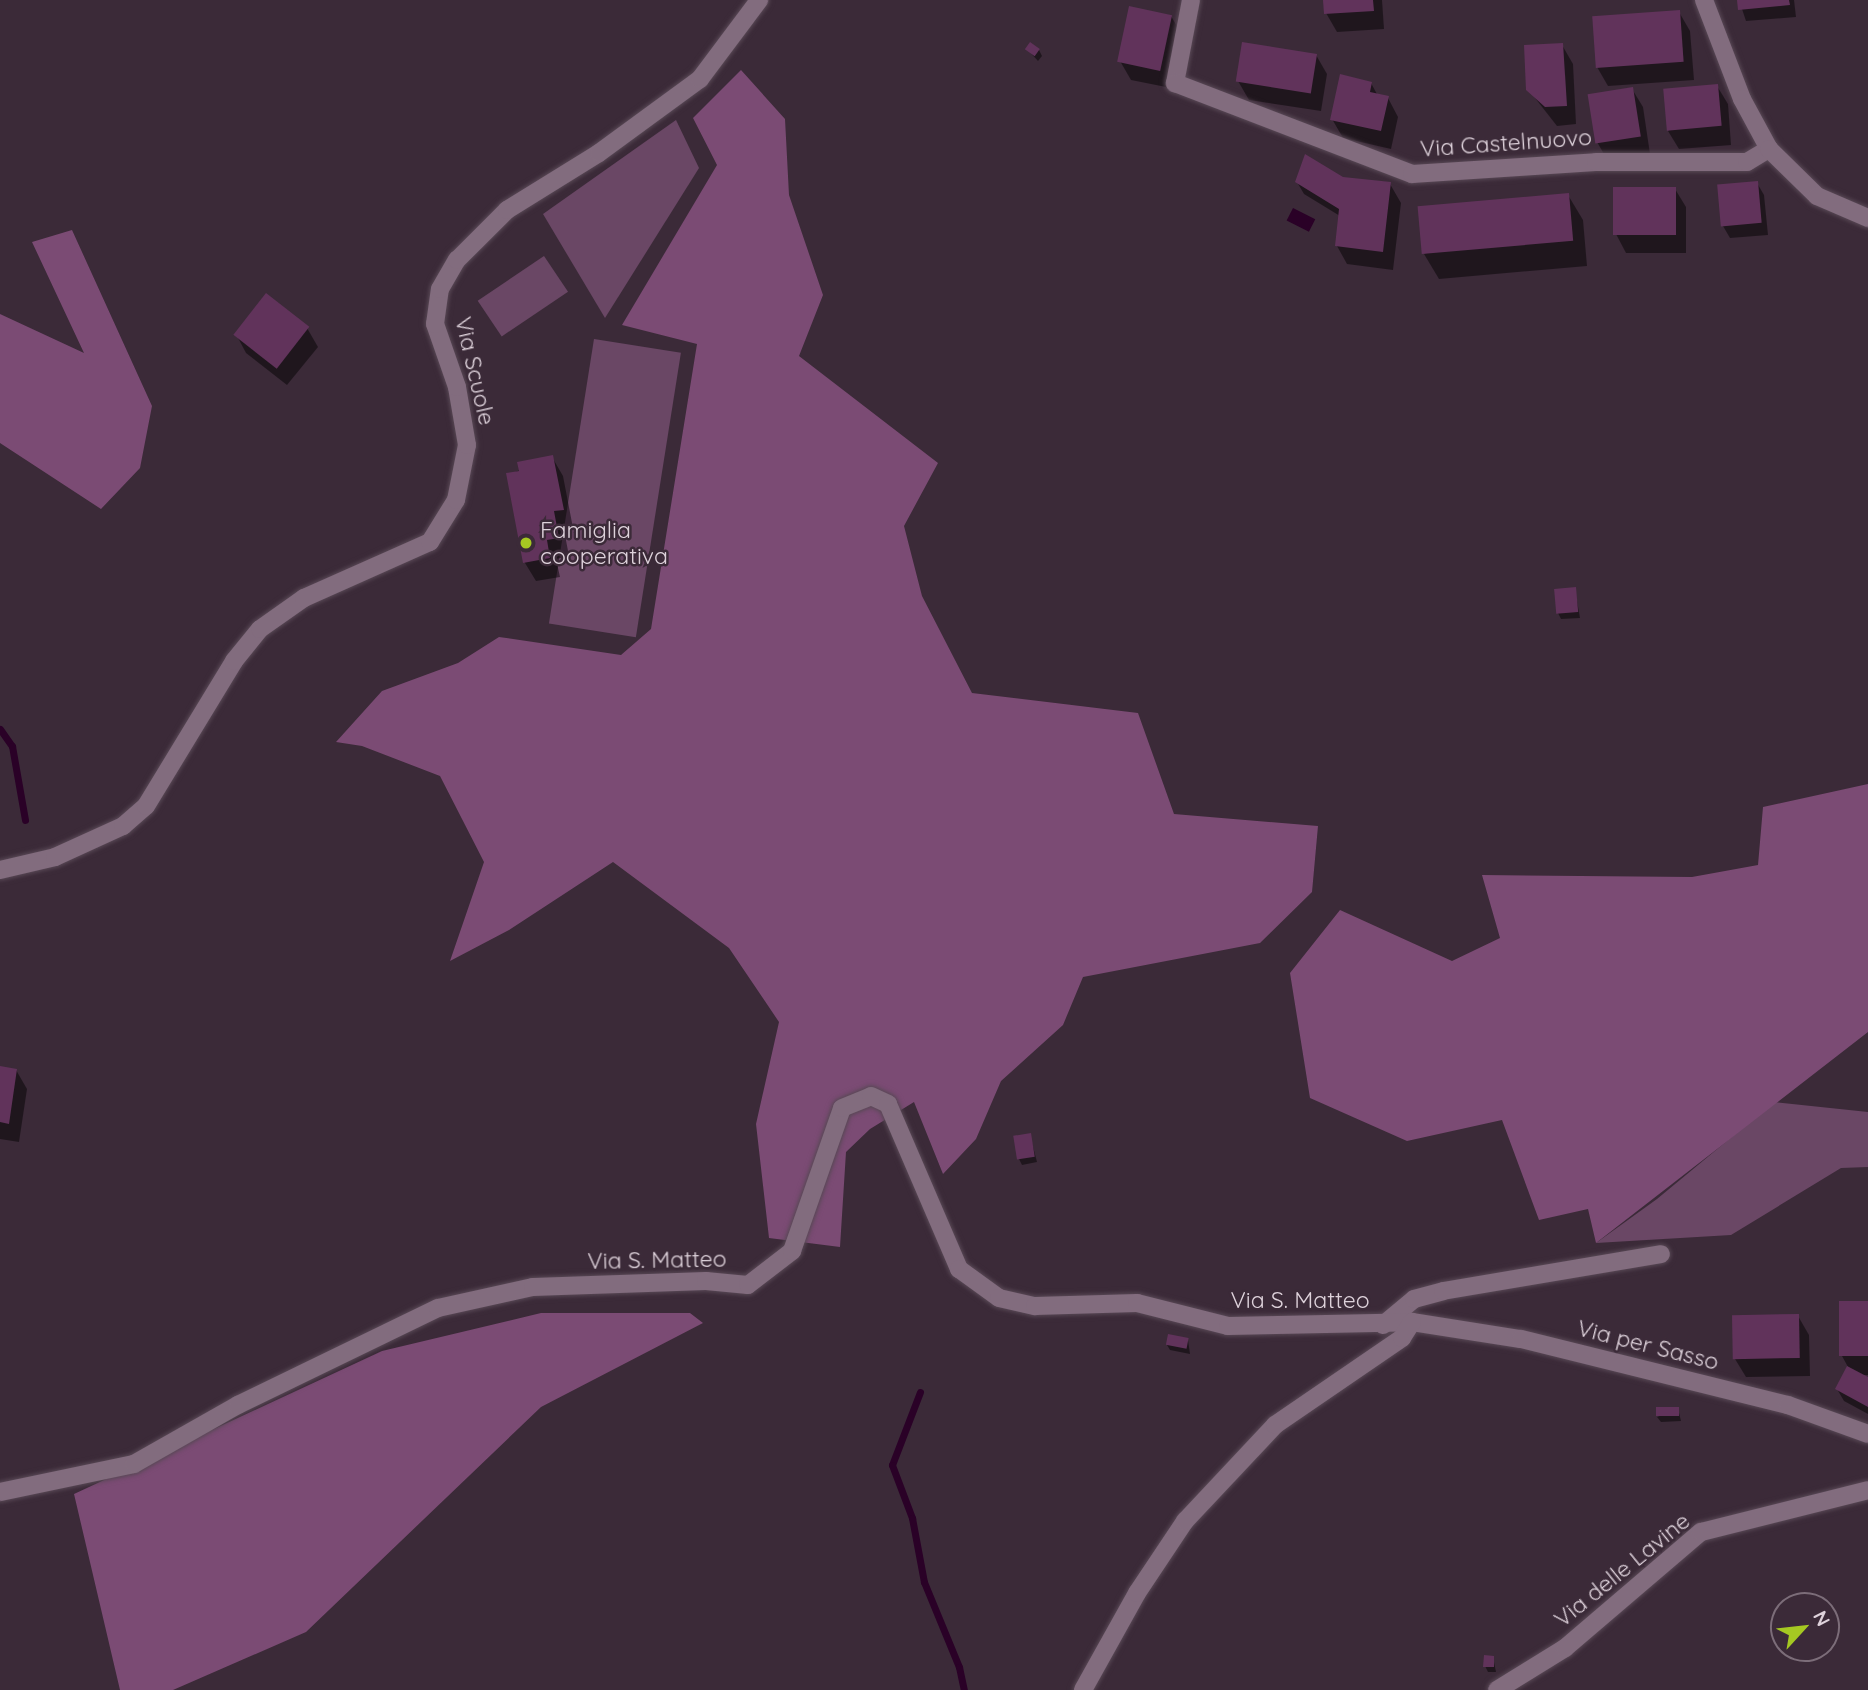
<!DOCTYPE html>
<style>
body{margin:0}
#map{position:relative;width:1868px;height:1690px;overflow:hidden;background:#3b2a38;font-family:Quicksand,sans-serif}
div>[style]{position:absolute}
.green>*{inset:0;background:#6a4765;transform-origin:0 0}
.forest>*{inset:0;background:#7b4b74}
.water>*{inset:0;background:#2a0127;transform-origin:0 0}
.shadow>*{inset:0;background:#0007}
.stream>*{height:7px;margin:-3.5px;padding:0 3.5px;transform-origin:3.5px;border-radius:3.5px;background:#2a0127}
.building>*{inset:0;background:#61335b;transform-origin:0 0}
.roads{filter:drop-shadow(0 0 2px #584855) drop-shadow(0 0 2px #584855)}
.minor>*{height:18px;margin:-9px;padding:0 9px;transform-origin:9px;border-radius:9px;background:#826c7e}
.dots>*{width:19px;height:19px;translate:-50% -50%;box-sizing:border-box;border:4px solid #3b2a38;border-radius:50%}
span{translate:-50% -50%;white-space:nowrap;text-align:center;line-height:1.15;-webkit-text-stroke:5px #3b2a38;paint-order:stroke}
.street-label{font-size:23px;color:#ded2db}
.poi-label{font-size:23px;color:#ded2db}
.left{translate:0 -50%;text-align:left}
.north{position:absolute;left:1770px;top:1592px;width:70px;height:70px;box-sizing:border-box;background:#3b2a38;border:2px solid #7c6d79;border-radius:50%;rotate:63deg;font-size:19px;font-weight:700;line-height:28px;text-align:center;color:#ded2db}
.north::after{content:'';display:block;margin:auto;width:24px;height:32px;background:#a5c822;clip-path:polygon(50% 0,100% 100%,50% 72%,0 100%)}
</style>
<div id="map">
<div class="green">
<i style="clip-path:polygon(676px 120px,699px 168px,605px 318px,543px 214px)"></i>
<i style="left:544px;top:256px;width:43px;height:80px;rotate:56deg"></i>
<i style="left:594px;top:339px;width:88px;height:288px;rotate:9deg"></i>
<i style="clip-path:polygon(1774px 1102px,1868px 1112px,1868px 1167px,1841px 1168px,1731px 1235px,1596px 1243px,1657px 1199px)"></i>
</div>
<div class="forest">
<i style="clip-path:polygon(741px 70px,785px 119px,789px 195px,823px 295px,799px 356px,938px 463px,904px 526px,922px 596px,972px 693px,1138px 713px,1174px 814px,1318px 826px,1312px 892px,1260px 943px,1083px 977px,1063px 1025px,1001px 1081px,976px 1139px,943px 1174px,914px 1102px,870px 1129px,846px 1152px,840px 1247px,769px 1238px,756px 1124px,779px 1022px,729px 948px,613px 862px,509px 930px,450px 961px,484px 862px,440px 776px,362px 746px,336px 742px,382px 691px,458px 663px,499px 637px,621px 655px,651px 629px,697px 344px,622px 325px,717px 165px,693px 118px)"></i>
<i style="clip-path:polygon(72px 230px,152px 406px,140px 468px,101px 509px,0 443px,0 314px,84px 353px,32px 242px)"></i>
<i style="clip-path:polygon(1868px 784px,1868px 1032px,1596px 1243px,1588px 1209px,1539px 1220px,1502px 1120px,1407px 1141px,1310px 1098px,1290px 973px,1340px 910px,1452px 961px,1500px 938px,1482px 875px,1692px 877px,1758px 865px,1763px 807px)"></i>
<i style="clip-path:polygon(541px 1313px,690px 1313px,703px 1323px,541px 1407px,306px 1632px,173px 1690px,120px 1690px,74px 1494px,382px 1351px)"></i>
</div>
<div class="water">
<i style="left:1293px;top:208px;width:25px;height:14px;rotate:27deg"></i>
</div>
<div class="shadow">
<i style="clip-path:polygon(1325px 0,1382px 0,1384px 29px,1337px 32px,1326px 13px)"></i>
<i style="clip-path:polygon(1739px 0,1794px 0,1796px 17px,1746px 21px)"></i>
<i style="clip-path:polygon(1679px 12px,1690px 31px,1694px 80px,1608px 86px,1597px 67px)"></i>
<i style="clip-path:polygon(1171px 16px,1182px 35px,1171px 88px,1131px 80px,1120px 61px)"></i>
<i style="clip-path:polygon(1562px 45px,1573px 64px,1576px 124px,1557px 126px,1528px 89px)"></i>
<i style="clip-path:polygon(1027px 49px,1039px 50px,1042px 56px,1038px 61px)"></i>
<i style="clip-path:polygon(1316px 55px,1327px 74px,1321px 111px,1249px 100px,1238px 81px)"></i>
<i style="clip-path:polygon(1371px 83px,1378px 96px,1388px 98px,1398px 117px,1391px 149px,1343px 138px,1332px 119px)"></i>
<i style="clip-path:polygon(1717px 86px,1728px 104px,1731px 145px,1679px 149px,1668px 131px)"></i>
<i style="clip-path:polygon(1632px 89px,1643px 107px,1650px 154px,1608px 161px,1597px 142px)"></i>
<i style="clip-path:polygon(1342px 178px,1390px 184px,1401px 203px,1393px 270px,1347px 264px,1337px 246px,1340px 216px,1304px 194px,1297px 182px)"></i>
<i style="clip-path:polygon(1757px 183px,1764px 195px,1768px 235px,1730px 238px,1723px 226px)"></i>
<i style="clip-path:polygon(1675px 189px,1686px 207px,1686px 253px,1626px 253px,1616px 234px)"></i>
<i style="clip-path:polygon(1568px 195px,1583px 220px,1587px 266px,1439px 279px,1424px 254px)"></i>
<i style="clip-path:polygon(307px 328px,318px 347px,287px 385px,246px 353px,236px 334px)"></i>
<i style="clip-path:polygon(552px 457px,563px 476px,573px 528px,564px 530px,569px 556px,556px 559px,560px 577px,536px 581px,525px 563px,508px 475px)"></i>
<i style="clip-path:polygon(1575px 589px,1580px 618px,1561px 619px,1558px 613px)"></i>
<i style="clip-path:polygon(0 1068px,16px 1070px,27px 1089px,19px 1142px,0 1139px)"></i>
<i style="clip-path:polygon(1030px 1135px,1037px 1162px,1022px 1165px,1019px 1159px)"></i>
<i style="clip-path:polygon(1868px 1303px,1868px 1375px,1860px 1375px,1868px 1379px,1868px 1414px,1844px 1401px,1837px 1389px,1848px 1367px,1842px 1356px)"></i>
<i style="clip-path:polygon(1798px 1316px,1809px 1335px,1810px 1376px,1746px 1377px,1735px 1359px)"></i>
<i style="clip-path:polygon(1188px 1340px,1190px 1354px,1170px 1350px,1167px 1345px)"></i>
<i style="clip-path:polygon(1678px 1409px,1681px 1421px,1661px 1422px,1657px 1417px)"></i>
<i style="clip-path:polygon(1493px 1657px,1496px 1672px,1488px 1672px,1485px 1666px)"></i>
</div>
<div class="stream">
<i style="left:0;top:729px;width:21px;rotate:55deg"></i>
<i style="left:12px;top:746px;width:75px;rotate:80deg"></i>
<i style="left:920px;top:1392px;width:78px;rotate:111deg"></i>
<i style="left:892px;top:1465px;width:57px;rotate:69.3deg"></i>
<i style="left:912px;top:1518px;width:65px;rotate:79.4deg"></i>
<i style="left:924px;top:1582px;width:92px;rotate:67.6deg"></i>
<i style="left:959px;top:1667px;width:24px;rotate:78deg"></i>
</div>
<div class="building">
<i style="clip-path:polygon(1323px 0,1373px 0,1374px 11px,1324px 14px)"></i>
<i style="clip-path:polygon(1737px 0,1789px 0,1790px 5px,1738px 10px)"></i>
<i style="left:1129px;top:6px;width:44px;height:57px;rotate:12deg"></i>
<i style="left:1680px;top:10px;width:52px;height:88px;rotate:86deg"></i>
<i style="left:1030px;top:42px;width:12px;height:9px;rotate:35deg"></i>
<i style="left:1242px;top:42px;width:76px;height:40px;rotate:9deg"></i>
<i style="clip-path:polygon(1563px 43px,1567px 106px,1545px 107px,1526px 90px,1524px 45px)"></i>
<i style="clip-path:polygon(1340px 74px,1372px 82px,1370px 92px,1389px 96px,1381px 131px,1330px 120px)"></i>
<i style="left:1718px;top:84px;width:42px;height:55px;rotate:85deg"></i>
<i style="left:1633px;top:87px;width:50px;height:46px;rotate:81deg"></i>
<i style="clip-path:polygon(1305px 154px,1343px 177px,1391px 182px,1383px 252px,1335px 246px,1339px 209px,1295px 182px)"></i>
<i style="left:1758px;top:181px;width:42px;height:41px;rotate:85deg"></i>
<i style="left:1613px;top:187px;width:63px;height:48px"></i>
<i style="left:1569px;top:193px;width:48px;height:152px;rotate:85deg"></i>
<i style="left:266px;top:293px;width:55px;height:53px;rotate:38deg"></i>
<i style="clip-path:polygon(553px 455px,564px 510px,554px 511px,559px 538px,547px 540px,550px 558px,523px 563px,506px 473px,519px 471px,517px 462px)"></i>
<i style="left:1576px;top:587px;width:25px;height:22px;rotate:85deg"></i>
<i style="clip-path:polygon(0 1066px,17px 1069px,9px 1124px,0 1122px)"></i>
<i style="left:1031px;top:1133px;width:24px;height:18px;rotate:81deg"></i>
<i style="left:1868px;top:1301px;width:55px;height:29px;rotate:90deg"></i>
<i style="left:1799px;top:1314px;width:44px;height:67px;rotate:89deg"></i>
<i style="left:1168px;top:1334px;width:21px;height:11px;rotate:11deg"></i>
<i style="clip-path:polygon(1847px 1366px,1868px 1377px,1868px 1407px,1835px 1389px)"></i>
<i style="left:1679px;top:1407px;width:9px;height:23px;rotate:90deg"></i>
<i style="clip-path:polygon(1484px 1655px,1494px 1656px,1494px 1667px,1483px 1667px)"></i>
</div>
<div class="roads">
<div class="minor">
<i style="left:1191px;top:0;width:85px;rotate:100.9deg"></i>
<i style="left:1175px;top:83px;width:254px;rotate:21deg"></i>
<i style="left:1412px;top:174px;width:184px;rotate:-3.7deg"></i>
<i style="left:1596px;top:162px;width:151px"></i>
<i style="left:1747px;top:162px;width:26px;rotate:-31deg"></i>
<i style="left:1704px;top:0;width:106px;rotate:69deg"></i>
<i style="left:1742px;top:99px;width:57px;rotate:61.6deg"></i>
<i style="left:1769px;top:149px;width:67px;rotate:44.4deg"></i>
<i style="left:1817px;top:196px;width:56px;rotate:23.3deg"></i>
<i style="left:0;top:870px;width:57px;rotate:-13.3deg"></i>
<i style="left:55px;top:857px;width:75px;rotate:-24.5deg"></i>
<i style="left:123px;top:826px;width:30px;rotate:-41deg"></i>
<i style="left:146px;top:806px;width:170px;rotate:-58.7deg"></i>
<i style="left:234px;top:661px;width:41px;rotate:-50.9deg"></i>
<i style="left:260px;top:629px;width:54px;rotate:-35.2deg"></i>
<i style="left:304px;top:598px;width:138px;rotate:-24deg"></i>
<i style="left:430px;top:542px;width:49px;rotate:-58.2deg"></i>
<i style="left:456px;top:500px;width:56px;rotate:-78.7deg"></i>
<i style="left:467px;top:445px;width:59px;rotate:-99.8deg"></i>
<i style="left:457px;top:387px;width:67px;rotate:-109.2deg"></i>
<i style="left:435px;top:324px;width:35px;rotate:-82deg"></i>
<i style="left:440px;top:289px;width:34px;rotate:-60deg"></i>
<i style="left:457px;top:260px;width:71px;rotate:-45deg"></i>
<i style="left:507px;top:210px;width:108px;rotate:-31.8deg"></i>
<i style="left:599px;top:153px;width:125px;rotate:-36.2deg"></i>
<i style="left:700px;top:79px;width:99px;rotate:-53.2deg"></i>
<i style="left:1383px;top:1325px;width:40px;rotate:-40deg"></i>
<i style="left:1414px;top:1299px;width:30px;rotate:-15deg"></i>
<i style="left:1443px;top:1291px;width:221px;rotate:-9.6deg"></i>
<i style="left:0;top:1492px;width:137px;rotate:-11.8deg"></i>
<i style="left:134px;top:1464px;width:120px;rotate:-29.6deg"></i>
<i style="left:238px;top:1405px;width:222px;rotate:-25.9deg"></i>
<i style="left:438px;top:1308px;width:97px;rotate:-12.5deg"></i>
<i style="left:533px;top:1287px;width:173px;rotate:-2deg"></i>
<i style="left:706px;top:1281px;width:42px;rotate:5.4deg"></i>
<i style="left:748px;top:1285px;width:56px;rotate:-37.7deg"></i>
<i style="left:792px;top:1251px;width:151px;rotate:-70.7deg"></i>
<i style="left:842px;top:1108px;width:31px;rotate:-22deg"></i>
<i style="left:871px;top:1096px;width:19px;rotate:25deg"></i>
<i style="left:888px;top:1104px;width:180px;rotate:66.7deg"></i>
<i style="left:959px;top:1269px;width:49px;rotate:35.9deg"></i>
<i style="left:999px;top:1298px;width:37px;rotate:13deg"></i>
<i style="left:1035px;top:1306px;width:102px;rotate:-1.7deg"></i>
<i style="left:1137px;top:1303px;width:94px;rotate:14.2deg"></i>
<i style="left:1228px;top:1326px;width:184px;rotate:-1.2deg"></i>
<i style="left:1412px;top:1322px;width:110px;rotate:8.9deg"></i>
<i style="left:1521px;top:1339px;width:275px;rotate:13.9deg"></i>
<i style="left:1788px;top:1405px;width:85px;rotate:19.9deg"></i>
<i style="left:1083px;top:1690px;width:111px;rotate:-60.9deg"></i>
<i style="left:1137px;top:1593px;width:87px;rotate:-56.3deg"></i>
<i style="left:1185px;top:1521px;width:132px;rotate:-46.8deg"></i>
<i style="left:1275px;top:1425px;width:154px;rotate:-34.4deg"></i>
<i style="left:1402px;top:1338px;width:19px;rotate:-58deg"></i>
<i style="left:1497px;top:1690px;width:80px;rotate:-31.7deg"></i>
<i style="left:1565px;top:1648px;width:179px;rotate:-40.5deg"></i>
<i style="left:1701px;top:1532px;width:172px;rotate:-14.1deg"></i>
</div>
</div>
<div class="dots">
<i style="left:526px;top:543px;background:#a5c822"></i>
</div>
<div class="street-label">
<span style="left:1506px;top:143px;rotate:-4deg">Via Castelnuovo</span>
<span style="left:475px;top:371px;rotate:77deg">Via Scuole</span>
<span style="left:657px;top:1260px;rotate:-1deg">Via S. Matteo</span>
<span style="left:1300px;top:1300px">Via S. Matteo</span>
<span style="left:1648px;top:1345px;rotate:14deg">Via per Sasso</span>
<span style="left:1622px;top:1570px;rotate:-39deg">Via delle Lavine</span>
</div>
<div class="poi-label">
<span class="left" style="left:540px;top:543px">Famiglia<br>cooperativa</span>
</div>
<div class="north">N</div>
</div>
